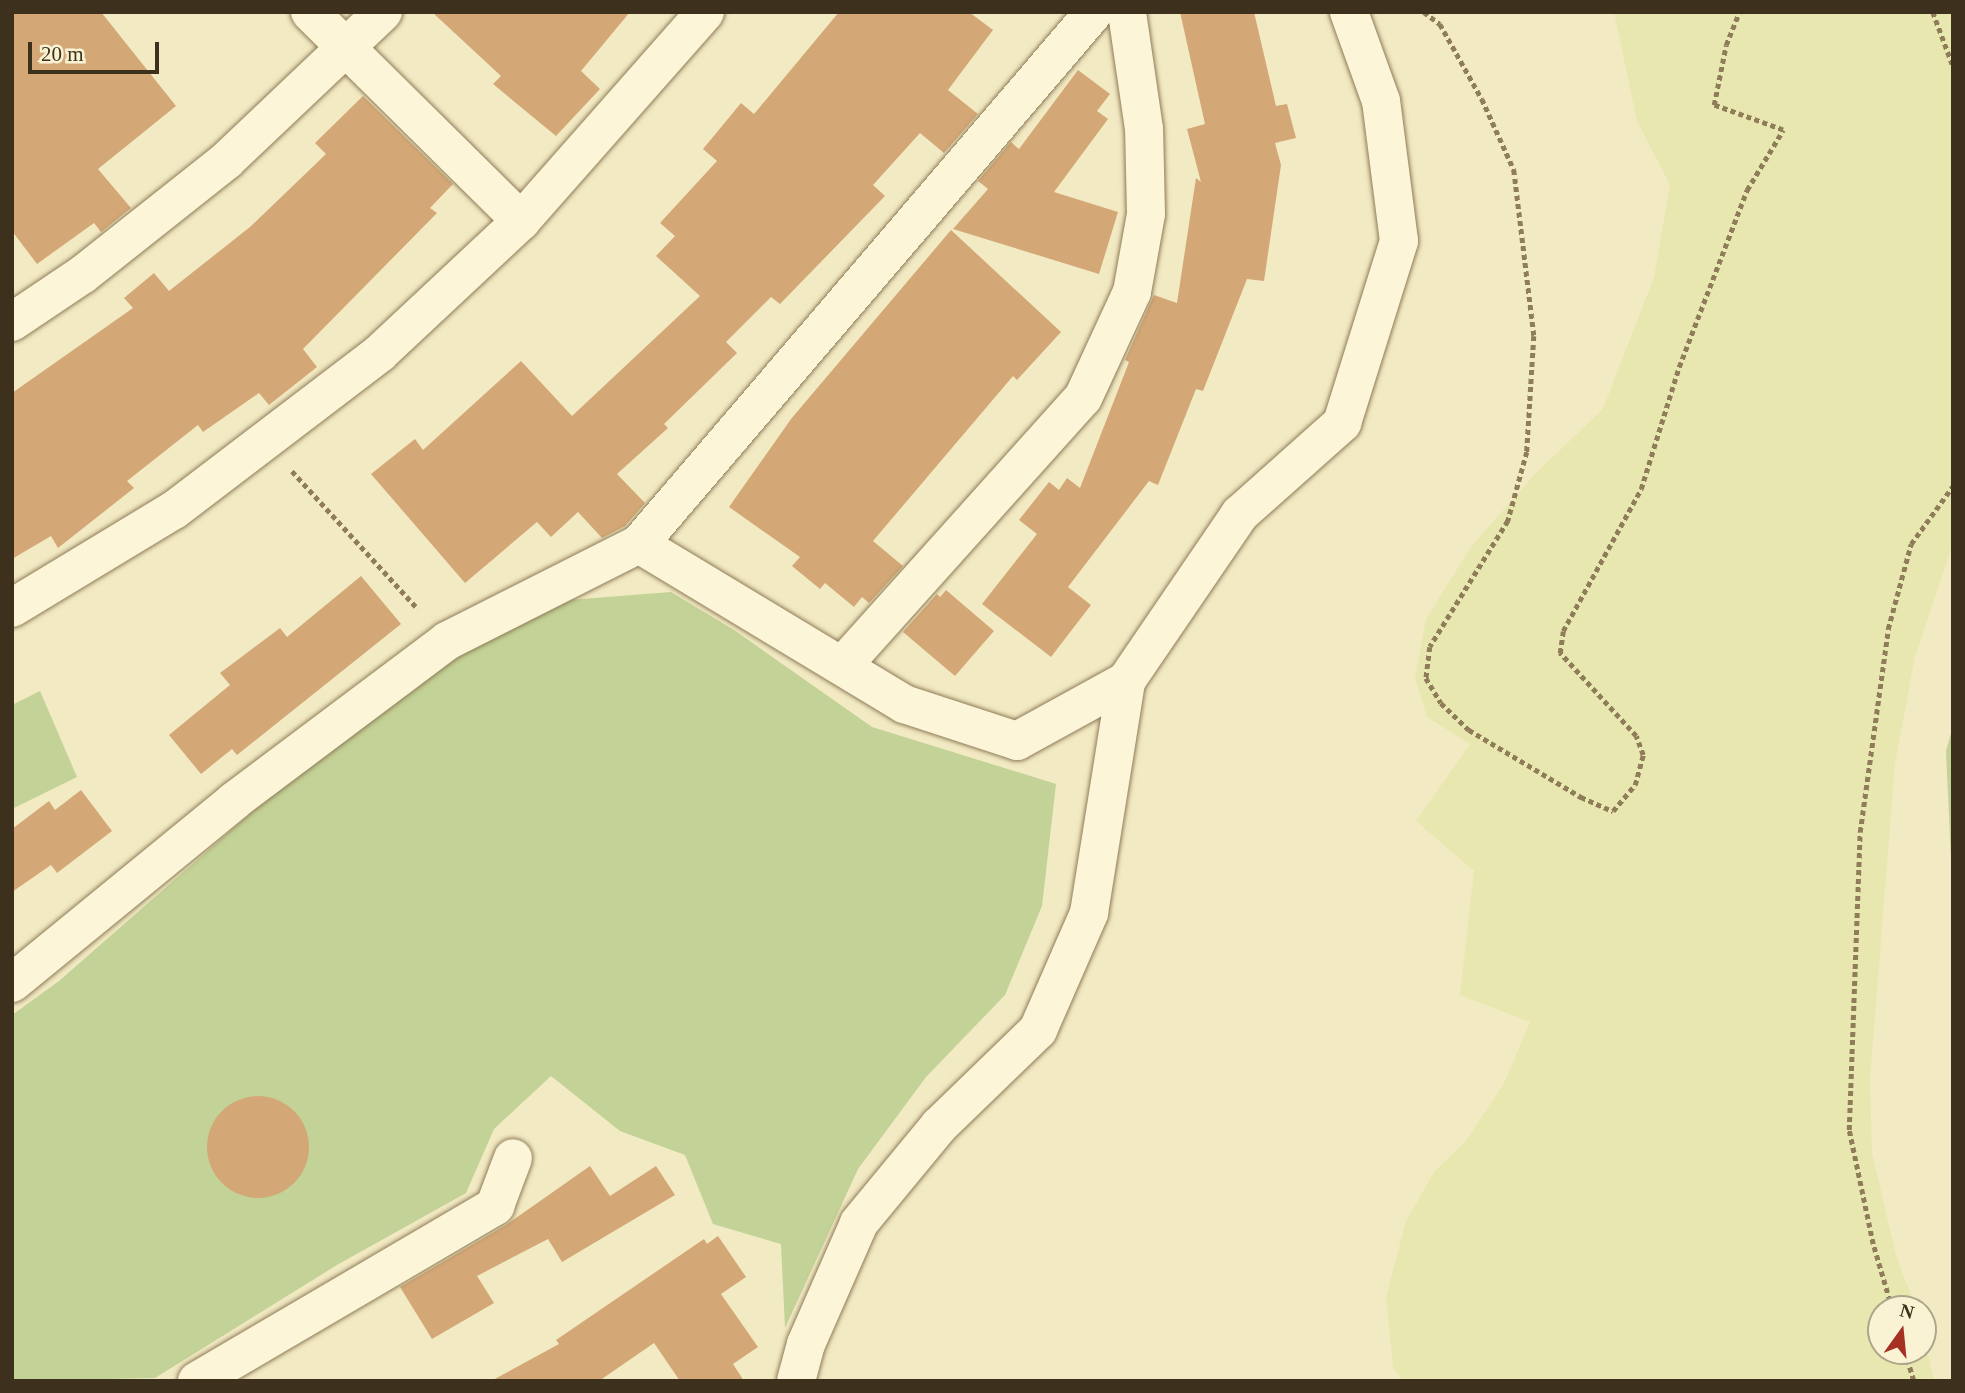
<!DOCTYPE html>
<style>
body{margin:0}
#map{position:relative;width:1965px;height:1393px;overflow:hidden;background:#f2eac3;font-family:"Times New Roman",serif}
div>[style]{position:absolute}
.farmland>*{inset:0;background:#e9e7b0}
.green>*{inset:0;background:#c3d296}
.building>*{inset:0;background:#d4a876}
.round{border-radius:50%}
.path>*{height:4.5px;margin-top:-2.25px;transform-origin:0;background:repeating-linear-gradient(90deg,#8f7c58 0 5px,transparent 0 8.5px)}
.roads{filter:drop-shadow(0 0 2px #8f7c58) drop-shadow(0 0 2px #8f7c58)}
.minor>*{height:38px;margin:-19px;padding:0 19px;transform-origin:19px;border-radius:19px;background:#fcf5d8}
.tertiary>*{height:38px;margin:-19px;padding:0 19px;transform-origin:19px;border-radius:19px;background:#fcf5d8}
span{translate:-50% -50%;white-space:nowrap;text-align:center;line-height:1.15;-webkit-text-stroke:5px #f9f3d4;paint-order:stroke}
.frame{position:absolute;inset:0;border:14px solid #3d311d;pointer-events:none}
.north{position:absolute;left:1867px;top:1295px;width:70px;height:70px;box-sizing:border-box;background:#f9f3d4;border:2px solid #aea58b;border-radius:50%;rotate:15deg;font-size:19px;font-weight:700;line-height:28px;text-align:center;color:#3d311d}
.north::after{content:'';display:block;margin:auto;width:24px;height:32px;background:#a43122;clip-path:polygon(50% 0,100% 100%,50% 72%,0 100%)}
.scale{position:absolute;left:28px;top:42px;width:131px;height:32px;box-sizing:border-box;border:4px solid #3d311d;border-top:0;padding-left:9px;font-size:21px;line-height:24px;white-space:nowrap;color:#3d311d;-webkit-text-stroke:5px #f9f3d4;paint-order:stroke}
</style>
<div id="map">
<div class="farmland">
<i style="clip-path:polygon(1614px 12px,1953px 12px,1953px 544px,1915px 657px,1895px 763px,1870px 1080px,1872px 1153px,1896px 1255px,1916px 1309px,1881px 1309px,1881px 1351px,1923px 1351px,1923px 1329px,1934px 1381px,1403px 1381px,1393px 1367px,1386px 1297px,1406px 1221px,1434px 1172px,1465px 1142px,1504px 1083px,1530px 1022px,1460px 995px,1474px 871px,1416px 821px,1470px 744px,1427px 717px,1415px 678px,1426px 619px,1471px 547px,1536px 473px,1603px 409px,1654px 277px,1670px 185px,1637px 121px)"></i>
</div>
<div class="green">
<i style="clip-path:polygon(671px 592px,734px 630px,872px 727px,1056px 784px,1042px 906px,1005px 995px,926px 1077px,858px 1169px,785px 1328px,781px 1244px,713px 1224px,685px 1155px,620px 1131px,551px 1076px,494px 1129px,466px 1193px,337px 1265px,155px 1378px,12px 1381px,12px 1015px,59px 981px,285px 783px,413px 691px,476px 635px,569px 600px)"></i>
<i style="clip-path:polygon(40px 691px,77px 777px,12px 809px,12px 705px)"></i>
<i style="clip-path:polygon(1953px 726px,1953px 901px,1946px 751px)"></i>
</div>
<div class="building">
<i style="clip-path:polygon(12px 12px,101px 12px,176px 106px,98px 169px,131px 208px,101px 232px,94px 223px,37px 264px,12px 231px)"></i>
<i style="clip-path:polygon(432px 12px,630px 12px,581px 71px,600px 89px,556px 136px,493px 84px,501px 76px)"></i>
<i style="clip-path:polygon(839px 12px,969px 12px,993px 30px,948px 90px,978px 114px,944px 153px,920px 133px,873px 185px,885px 196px,780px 304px,771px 297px,726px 342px,737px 353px,664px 424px,668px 428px,617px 474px,645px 503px,625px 526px,602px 538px,578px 512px,551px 537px,537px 522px,465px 583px,371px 474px,415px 439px,423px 450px,521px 361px,572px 416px,700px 296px,656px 256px,675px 236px,660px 223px,717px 161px,703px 149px,741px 103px,754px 114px)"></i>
<i style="clip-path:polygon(1180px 12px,1254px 12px,1276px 106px,1287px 104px,1296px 138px,1275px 143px,1281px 165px,1264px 281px,1247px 279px,1203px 391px,1196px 389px,1158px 485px,1149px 481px,1068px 587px,1091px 605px,1051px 657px,982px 604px,1037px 534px,1019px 520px,1049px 482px,1059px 490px,1067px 478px,1080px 488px,1129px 362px,1125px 360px,1154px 295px,1177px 303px,1196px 178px,1201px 182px,1187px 129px,1205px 124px)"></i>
<i style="clip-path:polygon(1078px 70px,1110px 94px,1097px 111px,1108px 119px,1054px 192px,1118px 212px,1099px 274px,953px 229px,988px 189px,978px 181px,1011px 142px,1019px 149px)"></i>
<i style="clip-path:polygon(363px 96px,453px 184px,430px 208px,437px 213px,303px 349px,317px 367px,269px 405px,259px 393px,203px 432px,198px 425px,127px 481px,134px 488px,58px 548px,51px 536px,12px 559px,12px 393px,133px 308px,124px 298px,154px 273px,169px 291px,250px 227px,326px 154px,315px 143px)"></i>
<i style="clip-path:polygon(951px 230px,1061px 332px,1017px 380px,1013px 376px,873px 541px,903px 566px,869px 603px,862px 597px,854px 607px,825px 583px,820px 589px,792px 566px,800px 557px,729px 507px,791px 419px)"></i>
<i style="clip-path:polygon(361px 576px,401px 624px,237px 755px,232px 749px,201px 774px,169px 735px,230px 685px,220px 673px,280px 628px,287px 637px)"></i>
<i style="clip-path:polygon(946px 590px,994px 631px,955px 676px,903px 632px,937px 594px,940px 597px)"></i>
<i style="clip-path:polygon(81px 790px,112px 831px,57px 873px,51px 865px,12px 892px,12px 829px,49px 801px,55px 810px)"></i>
<i class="round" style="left:207px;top:1096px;width:102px;height:102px"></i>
<i style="clip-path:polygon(590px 1166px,610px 1196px,656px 1166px,675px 1195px,562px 1262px,548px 1239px,477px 1276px,494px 1303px,432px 1339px,400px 1287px,506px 1225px)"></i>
<i style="clip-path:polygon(718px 1236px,746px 1277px,721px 1294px,758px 1347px,733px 1364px,744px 1381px,680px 1381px,654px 1343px,599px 1381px,491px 1381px,559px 1344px,556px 1340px,704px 1239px,707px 1244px)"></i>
</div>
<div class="path">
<i style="left:1424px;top:12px;width:20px;rotate:37deg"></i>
<i style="left:1440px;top:24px;width:86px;rotate:60.8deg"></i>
<i style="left:1482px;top:99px;width:78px;rotate:65.7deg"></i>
<i style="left:1514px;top:170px;width:167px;rotate:83.1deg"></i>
<i style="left:1534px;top:336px;width:116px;rotate:93.5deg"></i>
<i style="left:1527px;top:452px;width:72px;rotate:105.4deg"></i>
<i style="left:1508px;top:521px;width:148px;rotate:121.8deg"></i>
<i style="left:1430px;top:647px;width:31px;rotate:97deg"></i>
<i style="left:1426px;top:678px;width:29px;rotate:59deg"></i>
<i style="left:1441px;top:703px;width:39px;rotate:44deg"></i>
<i style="left:1469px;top:730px;width:131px;rotate:30.9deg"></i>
<i style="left:1581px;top:797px;width:35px;rotate:24deg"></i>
<i style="left:1613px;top:811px;width:34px;rotate:-50deg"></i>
<i style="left:1635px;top:785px;width:31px;rotate:-75deg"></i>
<i style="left:1643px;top:755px;width:20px;rotate:-110deg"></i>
<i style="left:1636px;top:736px;width:113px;rotate:-132.5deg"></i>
<i style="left:1560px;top:653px;width:22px;rotate:-82deg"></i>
<i style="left:1563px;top:631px;width:162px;rotate:-61.2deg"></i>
<i style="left:1641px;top:489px;width:128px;rotate:-72.7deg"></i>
<i style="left:1679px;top:367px;width:190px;rotate:-69deg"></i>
<i style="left:1747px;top:190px;width:70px;rotate:-59deg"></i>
<i style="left:1783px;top:130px;width:73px;rotate:-160.1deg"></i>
<i style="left:1714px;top:105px;width:61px;rotate:-78.7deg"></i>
<i style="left:1726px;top:45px;width:35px;rotate:-68deg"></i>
<i style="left:1933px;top:12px;width:58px;rotate:69.7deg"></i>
<i style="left:292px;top:471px;width:187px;rotate:47.6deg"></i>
<i style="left:1892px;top:1309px;width:68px;rotate:-106.3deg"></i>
<i style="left:1873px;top:1244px;width:116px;rotate:-101.9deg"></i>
<i style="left:1849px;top:1130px;width:298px;rotate:-87.9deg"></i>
<i style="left:1860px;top:832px;width:205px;rotate:-82.1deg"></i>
<i style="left:1888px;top:629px;width:88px;rotate:-74.9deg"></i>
<i style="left:1911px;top:544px;width:72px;rotate:-54.1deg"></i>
<i style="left:1905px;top:1351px;width:31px;rotate:73deg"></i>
</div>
<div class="roads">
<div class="minor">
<i style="left:310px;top:12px;width:297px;rotate:44.7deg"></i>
<i style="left:12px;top:322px;width:84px;rotate:-33.9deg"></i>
<i style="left:82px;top:275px;width:185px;rotate:-38.4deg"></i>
<i style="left:227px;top:160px;width:215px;rotate:-43.5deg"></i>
<i style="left:639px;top:544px;width:310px;rotate:31.1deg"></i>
<i style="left:904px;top:704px;width:119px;rotate:18.1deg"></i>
<i style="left:1017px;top:741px;width:124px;rotate:-28.8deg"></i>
<i style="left:844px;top:664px;width:358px;rotate:-48.1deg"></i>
<i style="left:1083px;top:398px;width:117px;rotate:-65.2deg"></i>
<i style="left:1132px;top:292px;width:79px;rotate:-79.8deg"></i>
<i style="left:1146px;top:214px;width:85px;rotate:-91.3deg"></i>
<i style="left:1144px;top:129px;width:118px;rotate:-98.3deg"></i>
<i style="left:12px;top:983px;width:287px;rotate:-39.3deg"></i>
<i style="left:234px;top:801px;width:266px;rotate:-36.9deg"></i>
<i style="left:447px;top:641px;width:215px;rotate:-26.8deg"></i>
<i style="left:639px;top:544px;width:700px;rotate:-49.46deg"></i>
<i style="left:197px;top:1381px;width:346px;rotate:-30.4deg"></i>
<i style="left:495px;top:1206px;width:51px;rotate:-69.4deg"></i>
<i style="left:796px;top:1381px;width:38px;rotate:-75deg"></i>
<i style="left:806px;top:1344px;width:132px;rotate:-66.3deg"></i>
<i style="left:859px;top:1223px;width:126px;rotate:-50.5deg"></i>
<i style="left:939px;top:1126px;width:138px;rotate:-44.1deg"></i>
<i style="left:1038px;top:1030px;width:128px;rotate:-66.4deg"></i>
<i style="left:1089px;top:913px;width:235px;rotate:-80.9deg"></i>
<i style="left:1126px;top:681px;width:202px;rotate:-55.7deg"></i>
<i style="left:1240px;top:514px;width:137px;rotate:-41.7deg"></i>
<i style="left:1342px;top:423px;width:191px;rotate:-72.6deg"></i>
<i style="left:1399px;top:241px;width:141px;rotate:-97.3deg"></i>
<i style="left:1381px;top:101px;width:95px;rotate:-109.8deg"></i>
</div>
<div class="tertiary">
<i style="left:12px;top:608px;width:189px;rotate:-31.2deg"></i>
<i style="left:174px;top:510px;width:259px;rotate:-37.3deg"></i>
<i style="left:380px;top:353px;width:193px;rotate:-43.1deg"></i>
<i style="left:521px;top:221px;width:278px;rotate:-48.6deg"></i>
</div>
</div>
<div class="frame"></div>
<div class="north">N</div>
<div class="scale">20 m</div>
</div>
